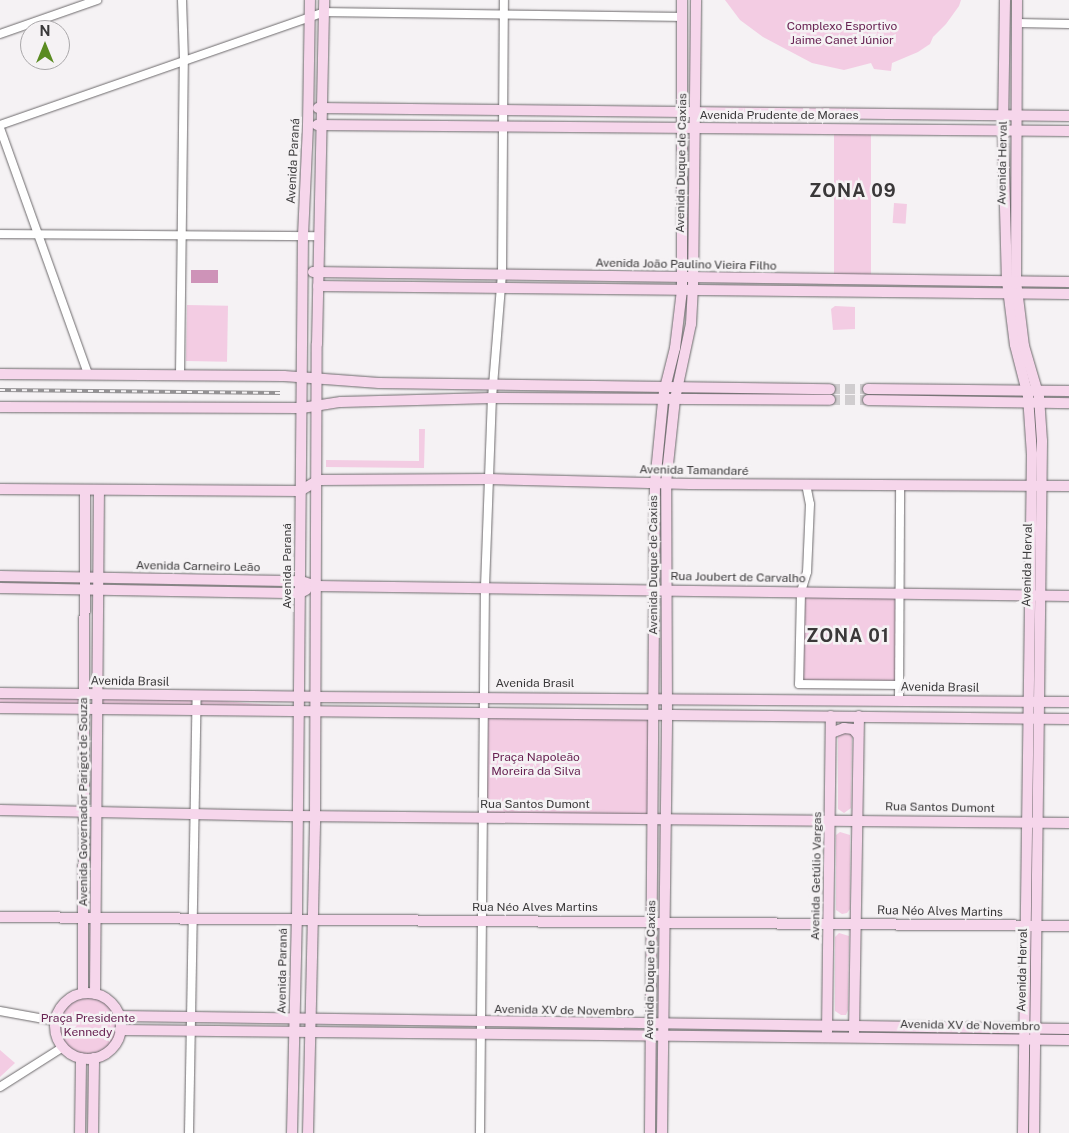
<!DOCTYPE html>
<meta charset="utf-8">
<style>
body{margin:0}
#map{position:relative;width:1069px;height:1133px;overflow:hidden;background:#f5f2f4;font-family:"Public Sans",sans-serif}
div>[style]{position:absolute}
.green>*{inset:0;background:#f3cce3;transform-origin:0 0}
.round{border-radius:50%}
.water>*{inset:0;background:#ce93b8;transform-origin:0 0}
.secondary-tunnel>*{height:10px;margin-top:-5px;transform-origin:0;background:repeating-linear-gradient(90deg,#d0cdcf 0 10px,transparent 0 15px)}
.roads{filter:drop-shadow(0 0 1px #6c696b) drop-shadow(0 0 1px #6c696b)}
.street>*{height:8px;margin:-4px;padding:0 4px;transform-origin:4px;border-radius:4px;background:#fff}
.secondary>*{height:10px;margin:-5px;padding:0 5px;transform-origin:5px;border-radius:5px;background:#f6d6eb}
.secondary>.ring{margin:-5px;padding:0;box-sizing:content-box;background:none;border:10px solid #f6d6eb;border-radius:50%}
.rail>*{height:4px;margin-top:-2px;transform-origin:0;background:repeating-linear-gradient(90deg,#f5f2f4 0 5.5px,#949294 0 11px);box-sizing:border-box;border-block:1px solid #949294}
span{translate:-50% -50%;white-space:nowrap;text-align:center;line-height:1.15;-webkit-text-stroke:5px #f5f2f4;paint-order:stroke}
.park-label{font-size:12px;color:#682353}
.street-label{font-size:12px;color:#3a393a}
.district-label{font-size:18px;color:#3a3839;font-weight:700;letter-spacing:1px}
.north{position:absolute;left:20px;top:20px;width:50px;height:50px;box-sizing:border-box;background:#f5f2f4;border:1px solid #aaa8aa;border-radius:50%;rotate:0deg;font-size:14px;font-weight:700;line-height:20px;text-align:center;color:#3a393a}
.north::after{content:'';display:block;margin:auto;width:18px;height:22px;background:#5a8b21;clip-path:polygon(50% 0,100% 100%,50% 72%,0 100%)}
</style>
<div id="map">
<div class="green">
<i style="clip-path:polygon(725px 0,961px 0,959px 6px,946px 24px,933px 37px,930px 44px,918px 52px,892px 63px,891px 71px,874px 69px,871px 63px,844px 70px,812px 63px,763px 37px,740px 20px)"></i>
<i style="left:834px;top:129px;width:37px;height:151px"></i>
<i style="left:894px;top:203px;width:13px;height:20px;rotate:4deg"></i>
<i style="left:187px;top:305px;width:41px;height:56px;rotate:1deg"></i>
<i style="clip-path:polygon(835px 306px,855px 307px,855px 329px,833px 330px,831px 309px)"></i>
<i style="clip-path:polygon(419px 429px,425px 429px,424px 468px,326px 467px,326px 460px,419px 461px)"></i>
<i style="left:801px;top:592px;width:98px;height:92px;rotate:1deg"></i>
<i style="left:0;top:696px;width:84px;height:9px;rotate:1deg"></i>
<i style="clip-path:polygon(97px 698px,197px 699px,298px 707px,97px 705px)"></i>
<i style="left:483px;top:713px;width:171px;height:104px"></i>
<i style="clip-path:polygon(842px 731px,852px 734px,851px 808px,844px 813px,838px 809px,838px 735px)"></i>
<i style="clip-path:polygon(840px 832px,850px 835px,850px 909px,847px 913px,842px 914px,836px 910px,836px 835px)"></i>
<i style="clip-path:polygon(839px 933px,849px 936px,848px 1010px,846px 1015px,841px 1015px,835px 1011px,835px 937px)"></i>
<i class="round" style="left:55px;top:993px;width:66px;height:66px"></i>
<i style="clip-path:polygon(0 1050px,15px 1063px,0 1077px)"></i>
</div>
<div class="water">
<i style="left:191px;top:270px;width:27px;height:13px"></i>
</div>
<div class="secondary-tunnel">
<i style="left:830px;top:389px;width:38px"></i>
<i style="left:830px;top:400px;width:38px"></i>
</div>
<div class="roads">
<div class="street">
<i style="left:1017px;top:23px;width:52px;rotate:1.1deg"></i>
<i style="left:0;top:34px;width:103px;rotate:-19.3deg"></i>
<i style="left:0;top:125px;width:343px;rotate:-19.2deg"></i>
<i style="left:324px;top:12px;width:358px;rotate:0.8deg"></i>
<i style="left:0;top:128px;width:261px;rotate:70.3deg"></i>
<i style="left:0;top:234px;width:319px;rotate:0.4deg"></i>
<i style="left:180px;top:375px;width:315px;rotate:-89.3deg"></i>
<i style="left:184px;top:60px;width:60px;rotate:-91.9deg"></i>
<i style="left:806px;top:484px;width:20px;rotate:79deg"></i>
<i style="left:810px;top:504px;width:68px;rotate:92.5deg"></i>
<i style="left:807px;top:572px;width:21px;rotate:107deg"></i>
<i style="left:801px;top:592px;width:92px;rotate:91.2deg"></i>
<i style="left:799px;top:684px;width:100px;rotate:0.6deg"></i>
<i style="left:899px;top:700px;width:215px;rotate:-89.7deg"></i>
<i style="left:0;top:1011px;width:56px;rotate:10.3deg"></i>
<i style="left:0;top:1087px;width:75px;rotate:-32.4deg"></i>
<i style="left:189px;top:1133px;width:437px;rotate:-89deg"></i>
<i style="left:480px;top:1133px;width:546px;rotate:-89.48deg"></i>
<i style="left:485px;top:587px;width:189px;rotate:-87.9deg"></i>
<i style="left:492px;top:398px;width:123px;rotate:-85.4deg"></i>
<i style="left:502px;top:275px;width:275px;rotate:-89.6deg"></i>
</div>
<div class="secondary">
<i style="left:1005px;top:0;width:131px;rotate:90.9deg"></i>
<i style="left:1003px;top:131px;width:150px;rotate:88.5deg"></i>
<i style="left:1007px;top:281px;width:64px;rotate:82.9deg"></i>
<i style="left:1015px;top:345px;width:53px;rotate:75.7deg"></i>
<i style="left:1028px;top:396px;width:58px;rotate:86.1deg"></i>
<i style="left:1032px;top:454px;width:679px;rotate:90.76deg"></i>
<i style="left:1017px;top:0;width:281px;rotate:90.2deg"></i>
<i style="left:1016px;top:281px;width:65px;rotate:83deg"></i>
<i style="left:1024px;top:346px;width:53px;rotate:73.6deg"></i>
<i style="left:1039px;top:397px;width:44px;rotate:86.1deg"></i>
<i style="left:1042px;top:441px;width:692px;rotate:90.66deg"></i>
<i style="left:318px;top:108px;width:751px;rotate:0.61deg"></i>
<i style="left:317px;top:125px;width:752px;rotate:0.46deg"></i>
<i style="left:313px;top:272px;width:756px;rotate:0.76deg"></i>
<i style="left:318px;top:286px;width:751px;rotate:0.61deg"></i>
<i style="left:0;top:374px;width:284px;rotate:0.4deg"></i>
<i style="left:284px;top:376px;width:95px;rotate:4.2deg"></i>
<i style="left:379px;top:383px;width:451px;rotate:0.8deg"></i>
<i style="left:868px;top:389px;width:201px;rotate:0.6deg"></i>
<i style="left:868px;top:400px;width:201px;rotate:0.9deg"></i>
<i style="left:0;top:407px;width:302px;rotate:0.2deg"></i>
<i style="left:302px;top:408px;width:39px;rotate:-9deg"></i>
<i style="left:341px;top:402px;width:151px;rotate:-1.5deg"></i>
<i style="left:492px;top:398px;width:338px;rotate:0.3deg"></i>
<i style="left:318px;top:480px;width:170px;rotate:-0.3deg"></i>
<i style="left:488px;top:479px;width:202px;rotate:1.4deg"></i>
<i style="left:690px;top:484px;width:379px;rotate:0.3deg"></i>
<i style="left:0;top:489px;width:300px;rotate:0.4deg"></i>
<i style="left:300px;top:491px;width:21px;rotate:-31deg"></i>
<i style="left:0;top:576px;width:301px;rotate:1deg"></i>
<i style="left:301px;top:581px;width:16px;rotate:18deg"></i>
<i style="left:316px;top:586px;width:753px;rotate:0.76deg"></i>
<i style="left:0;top:588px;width:300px;rotate:1deg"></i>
<i style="left:300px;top:593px;width:7px;rotate:-27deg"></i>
<i style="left:0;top:693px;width:315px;rotate:0.7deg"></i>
<i style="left:315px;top:697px;width:754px;rotate:0.38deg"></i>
<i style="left:0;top:708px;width:1069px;rotate:0.59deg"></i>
<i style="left:831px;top:733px;width:14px;rotate:-21deg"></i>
<i style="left:844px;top:728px;width:9px;rotate:6deg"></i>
<i style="left:853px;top:729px;width:8px;rotate:50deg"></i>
<i style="left:0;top:810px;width:298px;rotate:1.2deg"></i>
<i style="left:298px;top:816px;width:771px;rotate:0.52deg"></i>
<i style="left:0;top:917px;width:1069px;rotate:0.48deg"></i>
<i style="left:83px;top:993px;width:503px;rotate:-89.77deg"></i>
<i class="ring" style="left:55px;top:993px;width:56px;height:56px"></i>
<i style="left:95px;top:994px;width:504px;rotate:-89.55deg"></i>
<i style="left:119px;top:1016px;width:950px;rotate:0.78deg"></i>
<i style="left:120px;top:1030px;width:949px;rotate:0.6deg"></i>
<i style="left:827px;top:1032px;width:316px;rotate:-89.3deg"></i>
<i style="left:854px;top:1033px;width:317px;rotate:-89.1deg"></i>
<i style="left:80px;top:1133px;width:75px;rotate:-89.2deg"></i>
<i style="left:93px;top:1133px;width:75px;rotate:-89.2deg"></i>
<i style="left:292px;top:1133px;width:215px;rotate:-88.7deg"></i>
<i style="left:297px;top:918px;width:682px;rotate:-89.5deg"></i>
<i style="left:303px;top:236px;width:111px;rotate:-87.4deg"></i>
<i style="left:308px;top:125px;width:125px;rotate:-89.1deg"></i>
<i style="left:308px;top:1133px;width:317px;rotate:-88.7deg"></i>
<i style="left:315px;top:816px;width:472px;rotate:-89.8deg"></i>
<i style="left:317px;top:344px;width:344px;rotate:-88.8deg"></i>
<i style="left:650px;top:1133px;width:650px;rotate:-89.56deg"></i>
<i style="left:655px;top:483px;width:91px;rotate:-84.4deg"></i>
<i style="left:664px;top:392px;width:45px;rotate:-76deg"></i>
<i style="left:675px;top:348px;width:58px;rotate:-83.1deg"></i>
<i style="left:682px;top:290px;width:290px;rotate:-90deg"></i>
<i style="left:662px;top:1133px;width:419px;rotate:-89.3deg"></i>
<i style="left:667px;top:714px;width:231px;rotate:-90.2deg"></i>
<i style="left:666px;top:483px;width:84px;rotate:-83.9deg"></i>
<i style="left:675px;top:399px;width:77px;rotate:-78deg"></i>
<i style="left:691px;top:324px;width:34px;rotate:-87deg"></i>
<i style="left:693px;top:290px;width:290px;rotate:-89.4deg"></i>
</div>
</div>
<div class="rail">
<i style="left:0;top:390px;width:280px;rotate:0.6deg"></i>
</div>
<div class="park-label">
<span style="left:842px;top:34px">Complexo Esportivo<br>Jaime Canet Júnior</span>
<span style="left:536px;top:765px">Praça Napoleão<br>Moreira da Silva</span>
<span style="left:88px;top:1026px">Praça Presidente<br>Kennedy</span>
</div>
<div class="street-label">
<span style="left:779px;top:116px">Avenida Prudente de Moraes</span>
<span style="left:294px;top:161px;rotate:-87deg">Avenida Paraná</span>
<span style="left:682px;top:163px;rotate:-89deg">Avenida Duque de Caxias</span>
<span style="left:1003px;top:163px;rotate:-89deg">Avenida Herval</span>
<span style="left:686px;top:265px;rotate:1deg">Avenida João Paulino Vieira Filho</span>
<span style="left:694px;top:471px;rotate:1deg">Avenida Tamandaré</span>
<span style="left:654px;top:565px;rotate:-90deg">Avenida Duque de Caxias</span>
<span style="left:1028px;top:565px;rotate:-89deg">Avenida Herval</span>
<span style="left:288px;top:566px;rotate:-90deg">Avenida Paraná</span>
<span style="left:198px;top:567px;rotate:1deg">Avenida Carneiro Leão</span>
<span style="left:738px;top:578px;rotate:1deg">Rua Joubert de Carvalho</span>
<span style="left:130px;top:682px;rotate:1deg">Avenida Brasil</span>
<span style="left:535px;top:684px">Avenida Brasil</span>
<span style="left:940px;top:688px;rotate:1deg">Avenida Brasil</span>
<span style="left:84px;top:802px;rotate:-90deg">Avenida Governador Parigot de Souza</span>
<span style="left:535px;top:805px">Rua Santos Dumont</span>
<span style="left:940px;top:808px;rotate:1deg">Rua Santos Dumont</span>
<span style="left:817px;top:876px;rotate:-89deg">Avenida Getúlio Vargas</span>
<span style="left:535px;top:908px">Rua Néo Alves Martins</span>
<span style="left:940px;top:912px;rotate:1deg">Rua Néo Alves Martins</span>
<span style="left:651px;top:970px;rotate:-89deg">Avenida Duque de Caxias</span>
<span style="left:1023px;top:970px;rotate:-89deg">Avenida Herval</span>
<span style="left:283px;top:971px;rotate:-89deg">Avenida Paraná</span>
<span style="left:564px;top:1011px;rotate:1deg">Avenida XV de Novembro</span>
<span style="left:970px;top:1026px;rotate:1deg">Avenida XV de Novembro</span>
</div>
<div class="district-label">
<span style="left:853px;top:191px">ZONA 09</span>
<span style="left:848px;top:636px">ZONA 01</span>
</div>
<div class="north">N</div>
</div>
